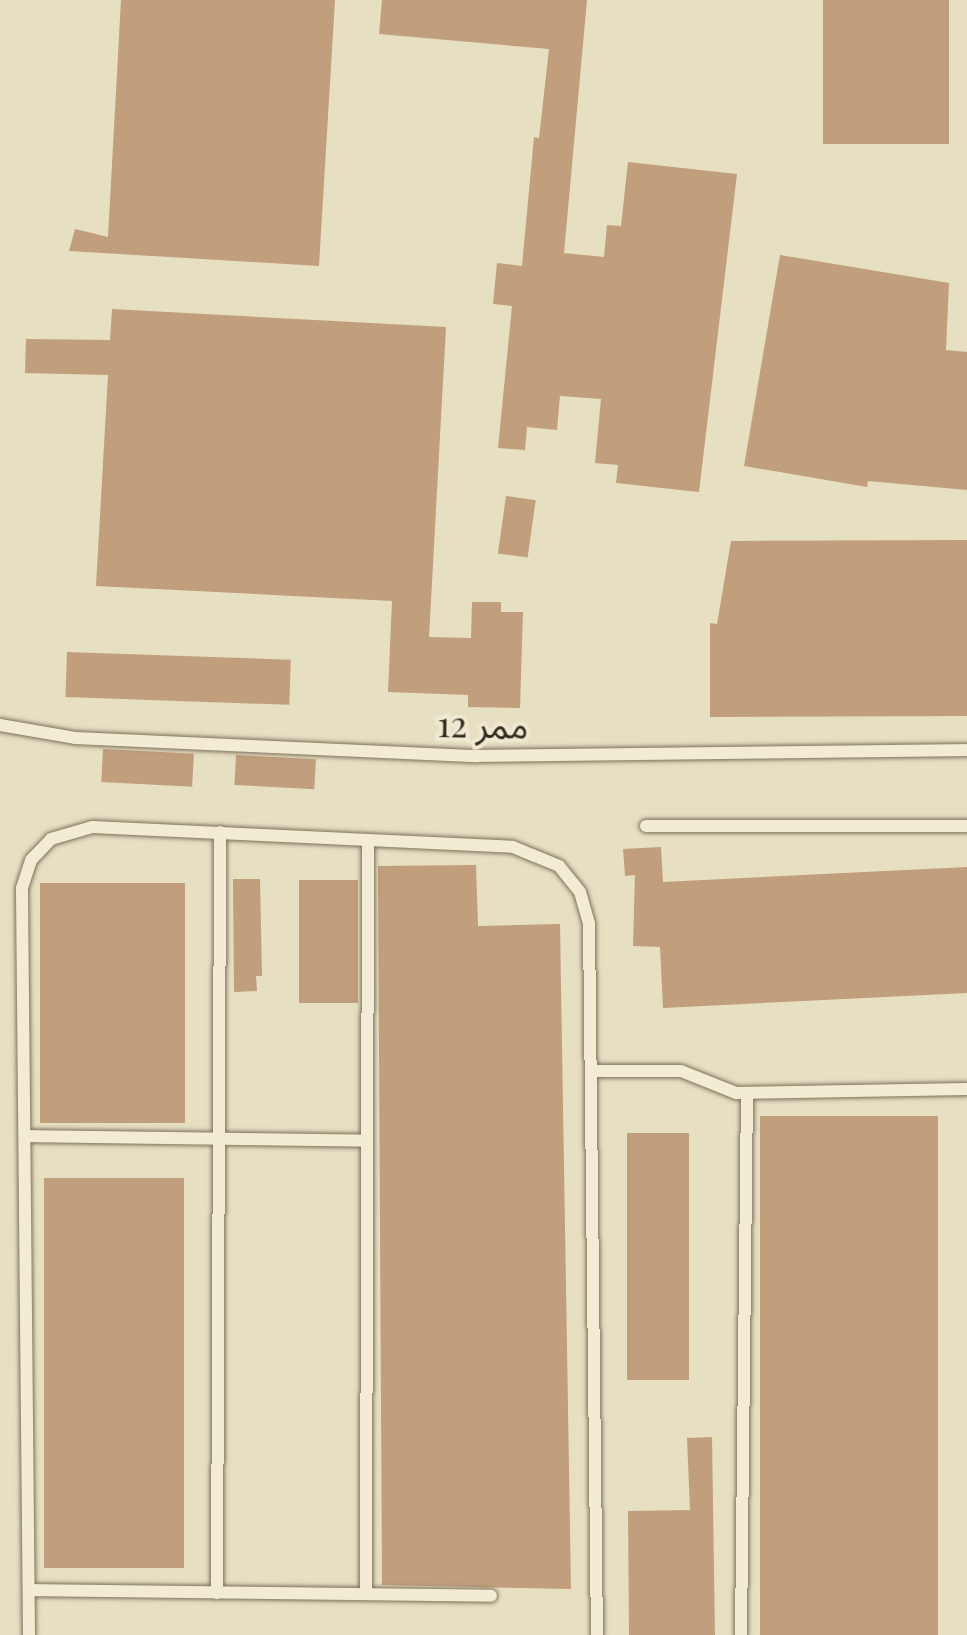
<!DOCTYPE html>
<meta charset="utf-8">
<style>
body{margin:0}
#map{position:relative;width:967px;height:1635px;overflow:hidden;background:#e7dfc2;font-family:"Playfair Display","Noto Sans Arabic",serif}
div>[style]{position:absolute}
.building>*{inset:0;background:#c19e7c;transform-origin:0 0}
.roads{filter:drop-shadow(0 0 2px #7f715b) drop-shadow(0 0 2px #7f715b)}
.service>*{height:12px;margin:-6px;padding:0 6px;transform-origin:6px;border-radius:6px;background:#f3ecd4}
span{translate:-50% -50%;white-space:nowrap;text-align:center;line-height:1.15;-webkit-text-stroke:8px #f0e9d1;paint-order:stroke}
.street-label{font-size:35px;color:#31281e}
</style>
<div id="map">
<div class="building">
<i style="clip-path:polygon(121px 0,335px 0,319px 266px,69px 251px,75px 229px,108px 237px)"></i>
<i style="clip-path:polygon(382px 0,587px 0,564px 253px,604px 257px,607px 225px,621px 226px,628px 162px,737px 174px,699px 492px,616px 483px,618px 465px,595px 463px,601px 399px,560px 396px,557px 430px,527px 427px,525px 450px,498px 448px,512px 306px,493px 304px,497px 263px,522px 266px,534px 137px,539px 138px,549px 49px,379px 34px)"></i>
<i style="left:823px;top:0;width:126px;height:144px"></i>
<i style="clip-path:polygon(780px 255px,949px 283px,946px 350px,967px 352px,967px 490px,868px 481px,867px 487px,744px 466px)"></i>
<i style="clip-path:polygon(112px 309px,446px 327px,429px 637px,471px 638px,472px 602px,501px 602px,501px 612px,523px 612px,520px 708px,468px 707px,468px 695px,388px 692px,392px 601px,96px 586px,108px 375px,25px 373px,26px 339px,110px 340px)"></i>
<i style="left:506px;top:496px;width:30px;height:58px;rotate:8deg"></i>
<i style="clip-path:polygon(967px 540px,967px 716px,710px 717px,710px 623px,717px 624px,731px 541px)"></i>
<i style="left:67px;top:652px;width:224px;height:45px;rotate:2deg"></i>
<i style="left:103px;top:749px;width:91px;height:33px;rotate:3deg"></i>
<i style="left:236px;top:755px;width:80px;height:30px;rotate:3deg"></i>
<i style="clip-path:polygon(661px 847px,663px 882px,967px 867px,967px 993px,663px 1008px,660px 947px,633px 946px,635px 875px,625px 876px,623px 849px)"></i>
<i style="clip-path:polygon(476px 865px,478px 926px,560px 924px,571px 1589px,382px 1585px,378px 866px)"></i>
<i style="clip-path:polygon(233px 879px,260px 879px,262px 976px,256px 976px,257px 991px,234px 992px)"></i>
<i style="left:358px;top:880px;width:123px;height:59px;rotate:90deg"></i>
<i style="left:40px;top:883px;width:145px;height:240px"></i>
<i style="left:938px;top:1116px;width:519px;height:178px;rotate:90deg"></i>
<i style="left:627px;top:1133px;width:62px;height:247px"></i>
<i style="left:44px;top:1178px;width:140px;height:390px"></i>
<i style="clip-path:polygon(712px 1437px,715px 1635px,629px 1635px,628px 1511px,690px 1510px,687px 1438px)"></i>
</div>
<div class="roads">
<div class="service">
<i style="left:0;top:725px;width:76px;rotate:9.8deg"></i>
<i style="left:75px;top:738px;width:402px;rotate:2.6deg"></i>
<i style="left:477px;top:756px;width:490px;rotate:-0.7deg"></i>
<i style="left:646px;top:826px;width:321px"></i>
<i style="left:591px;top:1071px;width:90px"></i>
<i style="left:681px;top:1071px;width:59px;rotate:21.8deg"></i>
<i style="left:736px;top:1093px;width:231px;rotate:-1deg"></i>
<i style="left:25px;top:1136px;width:342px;rotate:0.8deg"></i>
<i style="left:29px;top:1590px;width:462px;rotate:0.7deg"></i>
<i style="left:217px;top:1593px;width:761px;rotate:-89.77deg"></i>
<i style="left:366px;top:1594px;width:754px;rotate:-89.85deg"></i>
<i style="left:29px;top:1635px;width:747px;rotate:-90.54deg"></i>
<i style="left:22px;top:888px;width:29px;rotate:-72deg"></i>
<i style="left:31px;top:860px;width:29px;rotate:-46deg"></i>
<i style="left:51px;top:839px;width:43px;rotate:-16.3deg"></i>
<i style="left:92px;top:827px;width:421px;rotate:2.7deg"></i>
<i style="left:513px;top:847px;width:50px;rotate:22.4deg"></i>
<i style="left:559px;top:866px;width:33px;rotate:51deg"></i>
<i style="left:580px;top:892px;width:33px;rotate:74deg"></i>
<i style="left:589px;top:924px;width:711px;rotate:89.36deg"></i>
<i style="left:741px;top:1635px;width:542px;rotate:-89.37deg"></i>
</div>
</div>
<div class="street-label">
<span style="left:483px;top:724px;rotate:1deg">ممر 12</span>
</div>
</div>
